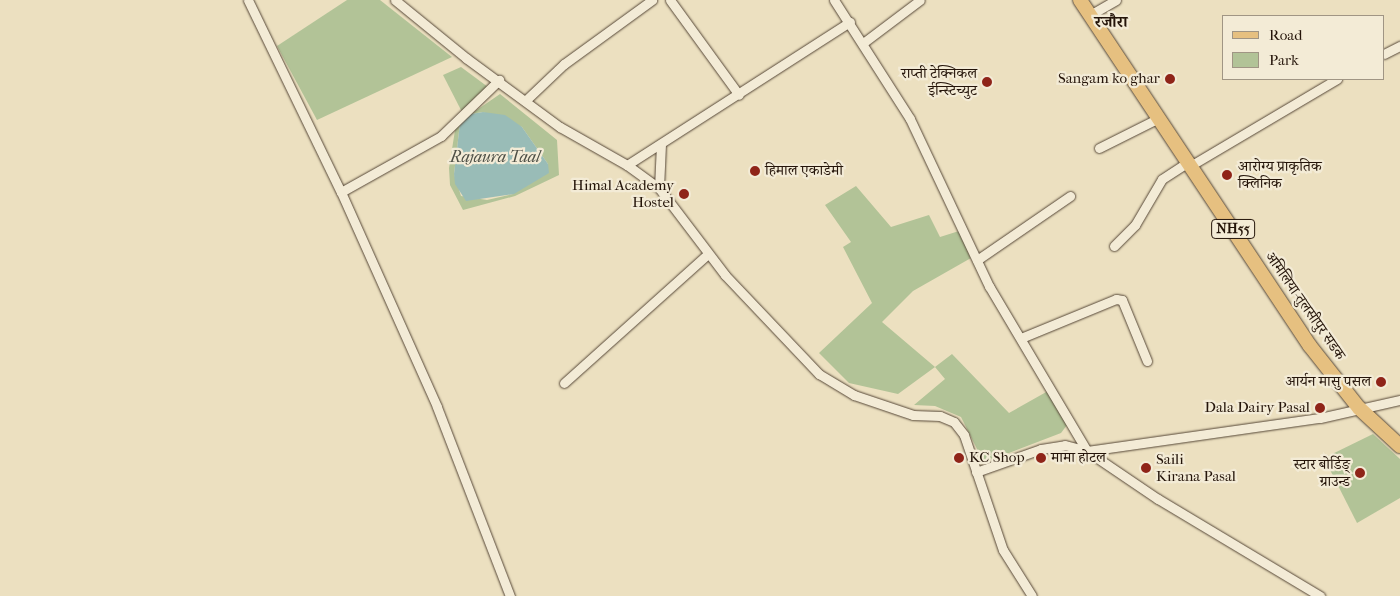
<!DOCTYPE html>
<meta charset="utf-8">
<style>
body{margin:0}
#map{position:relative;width:1400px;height:596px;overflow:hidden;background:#ece0c0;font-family:"IM FELL French Canon","Noto Serif Devanagari",serif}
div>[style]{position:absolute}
.green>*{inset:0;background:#b2c397}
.water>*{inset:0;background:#99bcb7}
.roads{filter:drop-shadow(0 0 1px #564737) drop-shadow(0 0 1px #564737)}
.minor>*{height:9px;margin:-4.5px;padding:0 4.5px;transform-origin:4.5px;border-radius:4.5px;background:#f3ebd6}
.primary>*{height:14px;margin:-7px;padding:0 7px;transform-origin:7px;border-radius:7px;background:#e6c080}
.dots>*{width:14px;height:14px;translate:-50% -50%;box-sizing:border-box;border:2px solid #f3ebd6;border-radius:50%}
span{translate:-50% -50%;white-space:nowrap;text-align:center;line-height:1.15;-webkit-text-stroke:4.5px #f3ebd6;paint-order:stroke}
.shield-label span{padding:1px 4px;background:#f3ebd6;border:1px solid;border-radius:4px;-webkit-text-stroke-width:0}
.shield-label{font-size:14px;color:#241409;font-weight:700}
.poi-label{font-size:15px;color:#241409}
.right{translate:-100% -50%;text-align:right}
.left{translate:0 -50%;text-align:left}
.street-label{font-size:15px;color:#241409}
.neighbourhood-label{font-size:16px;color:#241409;font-weight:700}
.water-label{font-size:16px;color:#4d4f46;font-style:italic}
.legend{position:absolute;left:1222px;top:15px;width:162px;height:65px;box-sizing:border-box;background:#f3ebd6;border:1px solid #a09584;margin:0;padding:6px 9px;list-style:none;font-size:15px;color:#241409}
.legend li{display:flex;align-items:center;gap:10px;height:25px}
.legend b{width:25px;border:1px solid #a09584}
</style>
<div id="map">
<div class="green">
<i style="clip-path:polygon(347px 0,380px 0,452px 57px,317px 120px,277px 46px)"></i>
<i style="clip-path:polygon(461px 67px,488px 87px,462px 112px,443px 75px)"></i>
<i style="clip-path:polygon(500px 94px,557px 140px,559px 175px,515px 196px,463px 210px,450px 185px,449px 168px,456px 124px,460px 123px,454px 174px,461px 196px,487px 200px,513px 194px,548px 164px,522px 127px,483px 112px,471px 114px)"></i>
<i style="clip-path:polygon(856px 186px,891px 227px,929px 215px,940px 237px,959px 231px,971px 258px,913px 291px,882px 322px,935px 367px,952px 354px,1009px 413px,1048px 391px,1067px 425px,1061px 433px,988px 461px,982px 459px,961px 417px,935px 406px,914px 405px,945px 379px,935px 367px,898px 394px,849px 383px,819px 353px,872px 303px,843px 247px,851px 242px,825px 205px)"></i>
<i style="clip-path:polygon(1373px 434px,1400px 459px,1400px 498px,1357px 523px,1324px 458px)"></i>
</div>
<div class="water">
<i style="clip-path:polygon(483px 112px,505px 115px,522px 127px,548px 164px,549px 173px,514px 194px,466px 201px,455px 184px,454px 174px,460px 123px,471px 114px)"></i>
</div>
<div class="roads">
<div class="minor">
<i style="left:248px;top:0;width:213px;rotate:64.2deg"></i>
<i style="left:341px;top:192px;width:235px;rotate:65.9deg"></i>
<i style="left:437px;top:407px;width:203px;rotate:68.9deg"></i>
<i style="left:395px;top:0;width:92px;rotate:39.2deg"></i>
<i style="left:466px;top:58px;width:117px;rotate:36.3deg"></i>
<i style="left:560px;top:127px;width:77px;rotate:29.6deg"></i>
<i style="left:627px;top:165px;width:39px;rotate:36deg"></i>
<i style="left:659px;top:188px;width:109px;rotate:52.8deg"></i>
<i style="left:725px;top:275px;width:137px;rotate:46.5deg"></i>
<i style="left:819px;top:374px;width:41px;rotate:31deg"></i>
<i style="left:854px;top:395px;width:62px;rotate:18.7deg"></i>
<i style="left:913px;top:415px;width:27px;rotate:2deg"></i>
<i style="left:940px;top:416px;width:15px;rotate:23deg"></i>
<i style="left:954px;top:422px;width:16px;rotate:52deg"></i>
<i style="left:964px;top:435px;width:121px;rotate:71.3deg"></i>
<i style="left:1003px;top:550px;width:54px;rotate:57.8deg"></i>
<i style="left:670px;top:0;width:117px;rotate:54deg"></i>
<i style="left:834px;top:0;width:141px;rotate:57.4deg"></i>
<i style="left:910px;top:119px;width:185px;rotate:64.7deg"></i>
<i style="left:989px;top:286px;width:192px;rotate:59.3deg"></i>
<i style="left:1087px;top:451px;width:86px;rotate:34.1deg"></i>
<i style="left:1158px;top:499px;width:189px;rotate:30.9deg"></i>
<i style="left:1090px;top:15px;width:30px;rotate:-30deg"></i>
<i style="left:863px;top:43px;width:71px;rotate:-37deg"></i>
<i style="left:1384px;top:54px;width:18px;rotate:-27deg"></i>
<i style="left:525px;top:101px;width:54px;rotate:-43.5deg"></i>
<i style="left:564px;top:64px;width:109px;rotate:-36deg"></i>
<i style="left:1099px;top:148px;width:67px;rotate:-26.6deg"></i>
<i style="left:627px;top:165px;width:265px;rotate:-32.7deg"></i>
<i style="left:1190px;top:166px;width:171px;rotate:-30.6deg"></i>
<i style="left:659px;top:188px;width:44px;rotate:-87.4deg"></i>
<i style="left:341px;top:192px;width:115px;rotate:-29.2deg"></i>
<i style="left:441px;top:136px;width:81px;rotate:-44deg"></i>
<i style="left:1114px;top:246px;width:30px;rotate:-45deg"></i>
<i style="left:1135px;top:225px;width:53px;rotate:-59.6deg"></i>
<i style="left:1162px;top:179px;width:31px;rotate:-33deg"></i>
<i style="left:977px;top:260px;width:113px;rotate:-34.5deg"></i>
<i style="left:1021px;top:338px;width:103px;rotate:-22.3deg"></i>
<i style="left:1116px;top:299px;width:6px;rotate:9deg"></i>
<i style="left:1122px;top:300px;width:66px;rotate:67.7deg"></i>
<i style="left:564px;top:383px;width:193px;rotate:-41.9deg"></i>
<i style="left:976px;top:472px;width:69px;rotate:-19.5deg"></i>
<i style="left:1041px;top:449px;width:24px;rotate:-9deg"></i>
<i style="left:1065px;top:445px;width:23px;rotate:15deg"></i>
<i style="left:1087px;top:451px;width:235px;rotate:-8.1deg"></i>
<i style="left:1320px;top:418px;width:82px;rotate:-12.7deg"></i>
</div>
<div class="primary">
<i style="left:1080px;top:0;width:415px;rotate:56.4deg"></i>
<i style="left:1310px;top:346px;width:79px;rotate:51.7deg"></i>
<i style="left:1359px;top:408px;width:56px;rotate:42.8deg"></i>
</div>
</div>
<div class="dots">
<i style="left:1170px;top:79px;background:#8f2418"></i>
<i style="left:987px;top:82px;background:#8f2418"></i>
<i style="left:755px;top:171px;background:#8f2418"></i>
<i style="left:1227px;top:175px;background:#8f2418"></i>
<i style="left:684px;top:194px;background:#8f2418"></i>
<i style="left:1381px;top:382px;background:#8f2418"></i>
<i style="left:1320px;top:408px;background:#8f2418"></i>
<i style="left:959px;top:458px;background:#8f2418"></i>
<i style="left:1041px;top:458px;background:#8f2418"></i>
<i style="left:1146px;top:468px;background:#8f2418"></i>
<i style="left:1360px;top:473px;background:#8f2418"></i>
</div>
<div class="shield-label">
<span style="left:1233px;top:229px">NH55</span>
</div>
<div class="poi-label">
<span class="right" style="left:977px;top:82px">राप्ती टेक्निकल<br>ईन्स्टिच्युट</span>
<span class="right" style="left:1160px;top:79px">Sangam ko ghar</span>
<span class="left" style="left:1238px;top:175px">आरोग्य प्राकृतिक<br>क्लिनिक</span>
<span class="left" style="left:765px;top:171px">हिमाल एकाडेमी</span>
<span class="right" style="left:674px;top:194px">Himal Academy<br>Hostel</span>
<span class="right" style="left:1371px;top:382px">आर्यन मासु पसल</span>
<span class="right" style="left:1310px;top:408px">Dala Dairy Pasal</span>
<span class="left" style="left:969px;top:458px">KC Shop</span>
<span class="left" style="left:1051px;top:458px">मामा होटल</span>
<span class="left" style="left:1156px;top:468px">Saili<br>Kirana Pasal</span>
<span class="right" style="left:1350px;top:473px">स्टार बोर्डिङ्<br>ग्राउन्ड</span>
</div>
<div class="street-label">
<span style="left:1305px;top:306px;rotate:55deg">अमिलिया-तुलसीपुर सडक</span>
</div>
<div class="neighbourhood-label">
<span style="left:1111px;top:22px">रजौरा</span>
</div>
<div class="water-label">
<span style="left:495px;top:157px">Rajaura Taal</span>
</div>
<ul class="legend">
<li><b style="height:6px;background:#e6c080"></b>Road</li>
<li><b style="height:14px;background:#b2c397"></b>Park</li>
</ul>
</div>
